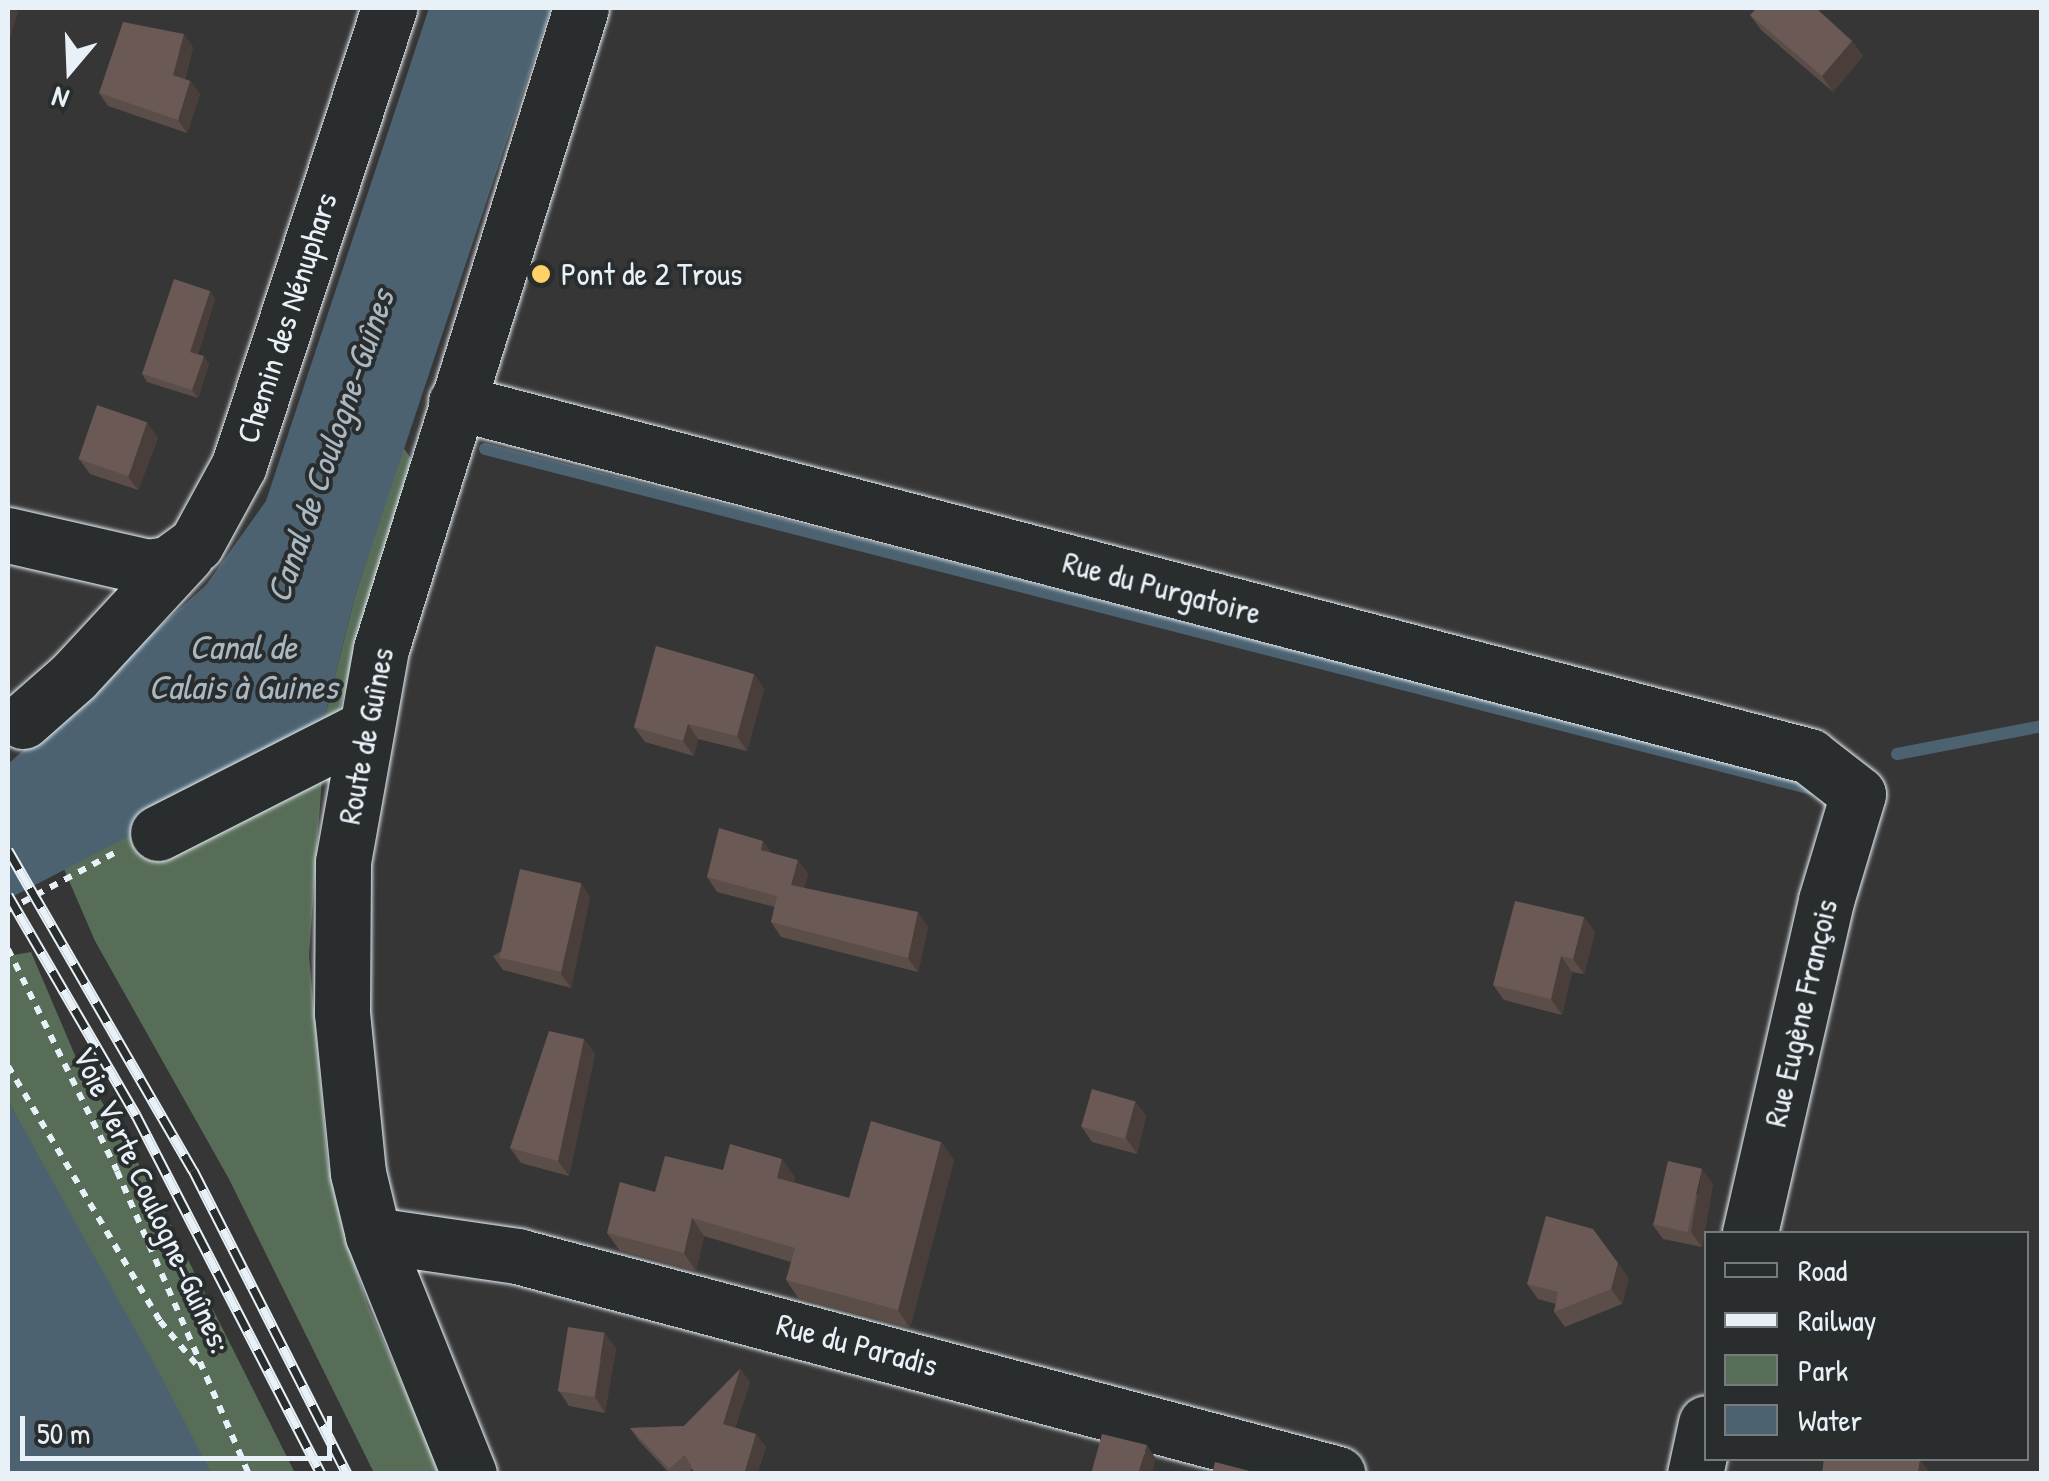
<!DOCTYPE html>
<meta charset="utf-8">
<style>
body{margin:0}
#map{position:relative;width:2049px;height:1481px;overflow:hidden;background:#373636;font-family:"Patrick Hand",sans-serif}
div>[style]{position:absolute}
.green>*{inset:0;background:#586d58}
.water>*{inset:0;background:#4c6270}
.stream>*{height:12px;margin:-6px;padding:0 6px;transform-origin:6px;border-radius:6px;background:#4c6270}
.path>*{height:6px;margin-top:-3px;transform-origin:0;background:repeating-linear-gradient(90deg,#e8f1f8 0 8px,transparent 0 16px)}
.roads{filter:drop-shadow(0 0 2px #e8f1f8) drop-shadow(0 0 2px #e8f1f8)}
.minor>*{height:55px;margin:-27.5px;padding:0 27.5px;transform-origin:27.5px;border-radius:27.5px;background:#2a2d2e}
.major>*{height:55px;margin:-27.5px;padding:0 27.5px;transform-origin:27.5px;border-radius:27.5px;background:#2a2d2e}
.rail>*{height:11px;margin-top:-5.5px;transform-origin:0;background:repeating-linear-gradient(90deg,#2a2d2e 0 22px,#e8f1f8 0 44px);box-sizing:border-box;border-block:2px solid #e8f1f8}
.wall>*{inset:0;background:#5b4d48}
.shaded-wall>*{inset:0;background:#4a3e3b}
.building>*{inset:0;background:#6a5954;transform-origin:0 0}
.dots>*{width:28px;height:28px;translate:-50% -50%;box-sizing:border-box;border:5px solid #2a2d2e;border-radius:50%}
span{translate:-50% -50%;white-space:nowrap;text-align:center;line-height:1.15;-webkit-text-stroke:8px #2a2d2e;paint-order:stroke}
.poi-label{font-size:32px;color:#e8f1f8}
.left{translate:0 -50%;text-align:left}
.street-label{font-size:32px;color:#e8f1f8}
.water-label{font-size:35px;color:#aab8c2;font-style:italic}
.frame{position:absolute;inset:0;border:10px solid #e8f1f8;pointer-events:none}
.legend{position:absolute;left:1704px;top:1231px;width:325px;height:230px;box-sizing:border-box;background:#2a2d2e;border:2px solid #767b7f;margin:0;padding:12px 18px;list-style:none;font-size:30px;color:#e8f1f8}
.legend li{display:flex;align-items:center;gap:20px;height:50px}
.legend b{width:50px;border:2px solid #767b7f}
.north{position:absolute;left:20px;top:20px;width:100px;height:100px;-webkit-text-stroke:8px #2a2d2e;paint-order:stroke;rotate:199deg;font-size:28px;font-weight:700;line-height:40px;text-align:center;color:#e8f1f8}
.north::after{content:'';display:block;margin:auto;width:35px;height:45px;background:#e8f1f8;clip-path:polygon(50% 0,100% 100%,50% 72%,0 100%)}
.scale{position:absolute;left:20px;top:1416px;width:312px;height:45px;box-sizing:border-box;border:5px solid #e8f1f8;border-top:0;padding-left:12px;font-size:30px;line-height:35px;white-space:nowrap;color:#e8f1f8;-webkit-text-stroke:8px #2a2d2e;paint-order:stroke}
</style>
<div id="map">
<div class="green">
<i style="clip-path:polygon(403px 447px,414px 463px,323px 764px,309px 956px,328px 1165px,343px 1229px,368px 1306px,441px 1473px,374px 1473px,229px 1179px,95px 941px,64px 869px,325px 716px,355px 596px)"></i>
<i style="clip-path:polygon(31px 952px,77px 1060px,147px 1178px,295px 1473px,211px 1473px,8px 1101px,8px 956px)"></i>
</div>
<div class="water">
<i style="clip-path:polygon(429px 8px,551px 8px,355px 596px,325px 716px,122px 840px,8px 899px,8px 764px,206px 585px,266px 501px)"></i>
<i style="clip-path:polygon(8px 1101px,162px 1378px,211px 1473px,8px 1473px)"></i>
</div>
<div class="stream">
<i style="left:485px;top:449px;width:1374px;rotate:14.37deg"></i>
<i style="left:1897px;top:754px;width:148px;rotate:-10.9deg"></i>
</div>
<div class="path">
<i style="left:8px;top:910px;width:123px;rotate:-28.2deg"></i>
<i style="left:8px;top:949px;width:247px;rotate:63.8deg"></i>
<i style="left:117px;top:1171px;width:331px;rotate:66.5deg"></i>
<i style="left:8px;top:1066px;width:297px;rotate:59.2deg"></i>
<i style="left:160px;top:1321px;width:62px;rotate:50.2deg"></i>
</div>
<div class="roads">
<div class="minor">
<i style="left:456px;top:402px;width:1399px;rotate:14.66deg"></i>
<i style="left:1809px;top:756px;width:62px;rotate:37.8deg"></i>
<i style="left:1858px;top:794px;width:112px;rotate:106.7deg"></i>
<i style="left:1826px;top:901px;width:342px;rotate:102.9deg"></i>
<i style="left:8px;top:535px;width:144px;rotate:12.9deg"></i>
<i style="left:148px;top:567px;width:20px;rotate:-9deg"></i>
<i style="left:168px;top:564px;width:34px;rotate:-36deg"></i>
<i style="left:196px;top:544px;width:90px;rotate:-61.4deg"></i>
<i style="left:239px;top:465px;width:481px;rotate:-71.8deg"></i>
<i style="left:23px;top:721px;width:68px;rotate:-41.4deg"></i>
<i style="left:74px;top:676px;width:165px;rotate:-47.2deg"></i>
<i style="left:158px;top:833px;width:230px;rotate:-26.9deg"></i>
<i style="left:373px;top:1235px;width:146px;rotate:8.3deg"></i>
<i style="left:517px;top:1256px;width:849px;rotate:14.87deg"></i>
<i style="left:1695px;top:1474px;width:52px;rotate:-77.8deg"></i>
</div>
<div class="major">
<i style="left:469px;top:1474px;width:258px;rotate:-111.9deg"></i>
<i style="left:373px;top:1235px;width:64px;rotate:-103.6deg"></i>
<i style="left:358px;top:1173px;width:161px;rotate:-95.7deg"></i>
<i style="left:342px;top:1013px;width:151px;rotate:-89.6deg"></i>
<i style="left:343px;top:862px;width:216px;rotate:-79.9deg"></i>
<i style="left:381px;top:649px;width:671px;rotate:-72.67deg"></i>
</div>
</div>
<div class="rail">
<i style="left:8px;top:850px;width:370px;rotate:60deg"></i>
<i style="left:193px;top:1170px;width:341px;rotate:63.1deg"></i>
<i style="left:8px;top:895px;width:255px;rotate:59.8deg"></i>
<i style="left:136px;top:1115px;width:404px;rotate:62.7deg"></i>
</div>
<div class="wall">
<i style="clip-path:polygon(1750px 15px,1852px 41px,1863px 56px,1833px 92px,1761px 30px)"></i>
<i style="clip-path:polygon(193px 47px,185px 79px,190px 81px,200px 94px,187px 133px,108px 106px,99px 93px)"></i>
<i style="clip-path:polygon(210px 291px,215px 299px,198px 354px,209px 364px,198px 398px,147px 382px,142px 374px)"></i>
<i style="clip-path:polygon(158px 438px,138px 490px,90px 474px,79px 459px)"></i>
<i style="clip-path:polygon(754px 674px,764px 689px,747px 751px,698px 739px,694px 756px,645px 742px,634px 727px)"></i>
<i style="clip-path:polygon(772px 853px,808px 874px,804px 888px,928px 927px,918px 972px,781px 937px,771px 922px,775px 907px,717px 892px,707px 877px)"></i>
<i style="clip-path:polygon(590px 897px,571px 988px,503px 970px,493px 956px)"></i>
<i style="clip-path:polygon(1584px 917px,1595px 932px,1584px 974px,1572px 972px,1562px 1015px,1504px 1000px,1493px 985px)"></i>
<i style="clip-path:polygon(584px 1039px,595px 1054px,569px 1176px,521px 1163px,510px 1148px)"></i>
<i style="clip-path:polygon(1135px 1101px,1146px 1116px,1137px 1154px,1092px 1142px,1081px 1126px)"></i>
<i style="clip-path:polygon(941px 1142px,954px 1160px,910px 1328px,799px 1299px,786px 1280px,791px 1262px,704px 1236px,696px 1271px,620px 1251px,607px 1233px,655px 1192px,723px 1170px,795px 1177px,793px 1182px,849px 1198px)"></i>
<i style="clip-path:polygon(1713px 1184px,1702px 1247px,1663px 1239px,1652px 1224px)"></i>
<i style="clip-path:polygon(1629px 1278px,1622px 1304px,1565px 1327px,1554px 1312px,1556px 1304px,1538px 1299px,1527px 1284px)"></i>
<i style="clip-path:polygon(616px 1348px,605px 1413px,569px 1406px,559px 1391px)"></i>
<i style="clip-path:polygon(740px 1369px,750px 1382px,735px 1428px,766px 1447px,757px 1474px,695px 1474px,692px 1469px,687px 1474px,670px 1474px,639px 1441px,630px 1428px,684px 1426px)"></i>
</div>
<div class="shaded-wall">
<i style="clip-path:polygon(8px 8px,15px 8px,18px 12px,8px 45px)"></i>
<i style="clip-path:polygon(184px 34px,193px 47px,182px 88px,173px 75px)"></i>
<i style="clip-path:polygon(1852px 41px,1863px 56px,1833px 92px,1822px 76px)"></i>
<i style="clip-path:polygon(190px 81px,200px 94px,187px 133px,178px 120px)"></i>
<i style="clip-path:polygon(210px 291px,215px 299px,196px 360px,190px 352px)"></i>
<i style="clip-path:polygon(204px 356px,209px 364px,198px 398px,192px 390px)"></i>
<i style="clip-path:polygon(147px 422px,158px 438px,138px 490px,127px 475px)"></i>
<i style="clip-path:polygon(754px 674px,764px 689px,747px 751px,737px 736px)"></i>
<i style="clip-path:polygon(688px 724px,698px 739px,694px 756px,683px 741px)"></i>
<i style="clip-path:polygon(763px 841px,773px 855px,761px 850px)"></i>
<i style="clip-path:polygon(798px 860px,808px 874px,801px 899px,791px 885px)"></i>
<i style="clip-path:polygon(581px 883px,590px 897px,571px 988px,561px 974px)"></i>
<i style="clip-path:polygon(918px 912px,928px 927px,918px 972px,908px 958px)"></i>
<i style="clip-path:polygon(1584px 917px,1595px 932px,1584px 974px,1573px 959px)"></i>
<i style="clip-path:polygon(1561px 956px,1572px 972px,1562px 1015px,1551px 999px)"></i>
<i style="clip-path:polygon(584px 1039px,595px 1054px,569px 1176px,558px 1161px)"></i>
<i style="clip-path:polygon(1135px 1101px,1146px 1116px,1137px 1154px,1126px 1138px)"></i>
<i style="clip-path:polygon(941px 1142px,954px 1160px,910px 1328px,898px 1310px)"></i>
<i style="clip-path:polygon(782px 1159px,795px 1177px,790px 1196px,777px 1178px)"></i>
<i style="clip-path:polygon(1702px 1169px,1713px 1184px,1702px 1247px,1691px 1232px)"></i>
<i style="clip-path:polygon(692px 1218px,704px 1236px,696px 1271px,684px 1253px)"></i>
<i style="clip-path:polygon(1618px 1263px,1629px 1278px,1622px 1304px,1611px 1289px)"></i>
<i style="clip-path:polygon(605px 1333px,616px 1348px,605px 1413px,595px 1397px)"></i>
<i style="clip-path:polygon(740px 1369px,750px 1382px,732px 1437px,723px 1424px)"></i>
<i style="clip-path:polygon(756px 1434px,766px 1447px,757px 1474px,744px 1474px)"></i>
<i style="clip-path:polygon(1147px 1445px,1156px 1459px,1152px 1474px,1138px 1474px)"></i>
<i style="clip-path:polygon(1920px 1459px,1930px 1474px,1918px 1474px)"></i>
</div>
<div class="building">
<i style="clip-path:polygon(1757px 8px,1816px 8px,1852px 41px,1822px 76px,1750px 15px)"></i>
<i style="clip-path:polygon(123px 22px,184px 34px,173px 75px,190px 81px,178px 120px,99px 93px)"></i>
<i style="clip-path:polygon(174px 279px,210px 291px,190px 352px,204px 356px,192px 390px,142px 374px)"></i>
<i style="left:97px;top:405px;width:53px;height:57px;rotate:19deg"></i>
<i style="clip-path:polygon(656px 646px,754px 674px,737px 736px,688px 724px,683px 741px,634px 727px)"></i>
<i style="clip-path:polygon(719px 828px,763px 841px,761px 850px,798px 860px,791px 885px,918px 912px,908px 958px,771px 922px,777px 896px,707px 877px)"></i>
<i style="left:520px;top:869px;width:63px;height:91px;rotate:13deg"></i>
<i style="clip-path:polygon(1515px 901px,1584px 917px,1573px 959px,1561px 956px,1551px 999px,1493px 985px)"></i>
<i style="clip-path:polygon(549px 1031px,584px 1039px,558px 1161px,510px 1148px)"></i>
<i style="left:1092px;top:1089px;width:45px;height:39px;rotate:16deg"></i>
<i style="clip-path:polygon(871px 1121px,941px 1142px,898px 1310px,786px 1280px,795px 1248px,692px 1218px,684px 1253px,607px 1233px,620px 1182px,655px 1192px,665px 1156px,723px 1170px,730px 1144px,782px 1159px,777px 1178px,849px 1198px)"></i>
<i style="left:1668px;top:1161px;width:35px;height:65px;rotate:13deg"></i>
<i style="clip-path:polygon(1546px 1216px,1593px 1229px,1618px 1263px,1611px 1289px,1554px 1312px,1558px 1292px,1527px 1284px)"></i>
<i style="left:568px;top:1327px;width:37px;height:65px;rotate:9deg"></i>
<i style="clip-path:polygon(740px 1369px,723px 1424px,756px 1434px,744px 1474px,695px 1474px,685px 1455px,669px 1469px,630px 1428px,684px 1426px)"></i>
<i style="clip-path:polygon(1102px 1434px,1147px 1445px,1138px 1474px,1091px 1474px)"></i>
<i style="clip-path:polygon(1824px 1458px,1919px 1458px,1920px 1459px,1918px 1474px,1822px 1474px)"></i>
<i style="clip-path:polygon(1215px 1462px,1261px 1474px,1212px 1474px)"></i>
</div>
<div class="dots">
<i style="left:541px;top:274px;background:#ffd166"></i>
</div>
<div class="poi-label">
<span class="left" style="left:561px;top:274px">Pont de 2 Trous</span>
</div>
<div class="street-label">
<span style="left:287px;top:318px;rotate:-72deg">Chemin des Nénuphars</span>
<span style="left:1162px;top:588px;rotate:15deg">Rue du Purgatoire</span>
<span style="left:366px;top:736px;rotate:-79deg">Route de Guînes</span>
<span style="left:1801px;top:1013px;rotate:-77deg">Rue Eugène François</span>
<span style="left:152px;top:1200px;rotate:65deg">Voie Verte Coulogne-Guînes:</span>
<span style="left:857px;top:1345px;rotate:15deg">Rue du Paradis</span>
</div>
<div class="water-label">
<span style="left:330px;top:446px;rotate:-71deg">Canal de Coulogne-Guînes</span>
<span style="left:243px;top:667px">Canal de<br>Calais à Guines</span>
</div>
<div class="frame"></div>
<ul class="legend">
<li><b style="height:12px;background:#2a2d2e"></b>Road</li>
<li><b style="height:12px;background:#e8f1f8"></b>Railway</li>
<li><b style="height:28px;background:#586d58"></b>Park</li>
<li><b style="height:28px;background:#4c6270"></b>Water</li>
</ul>
<div class="north">N</div>
<div class="scale">50 m</div>
</div>
